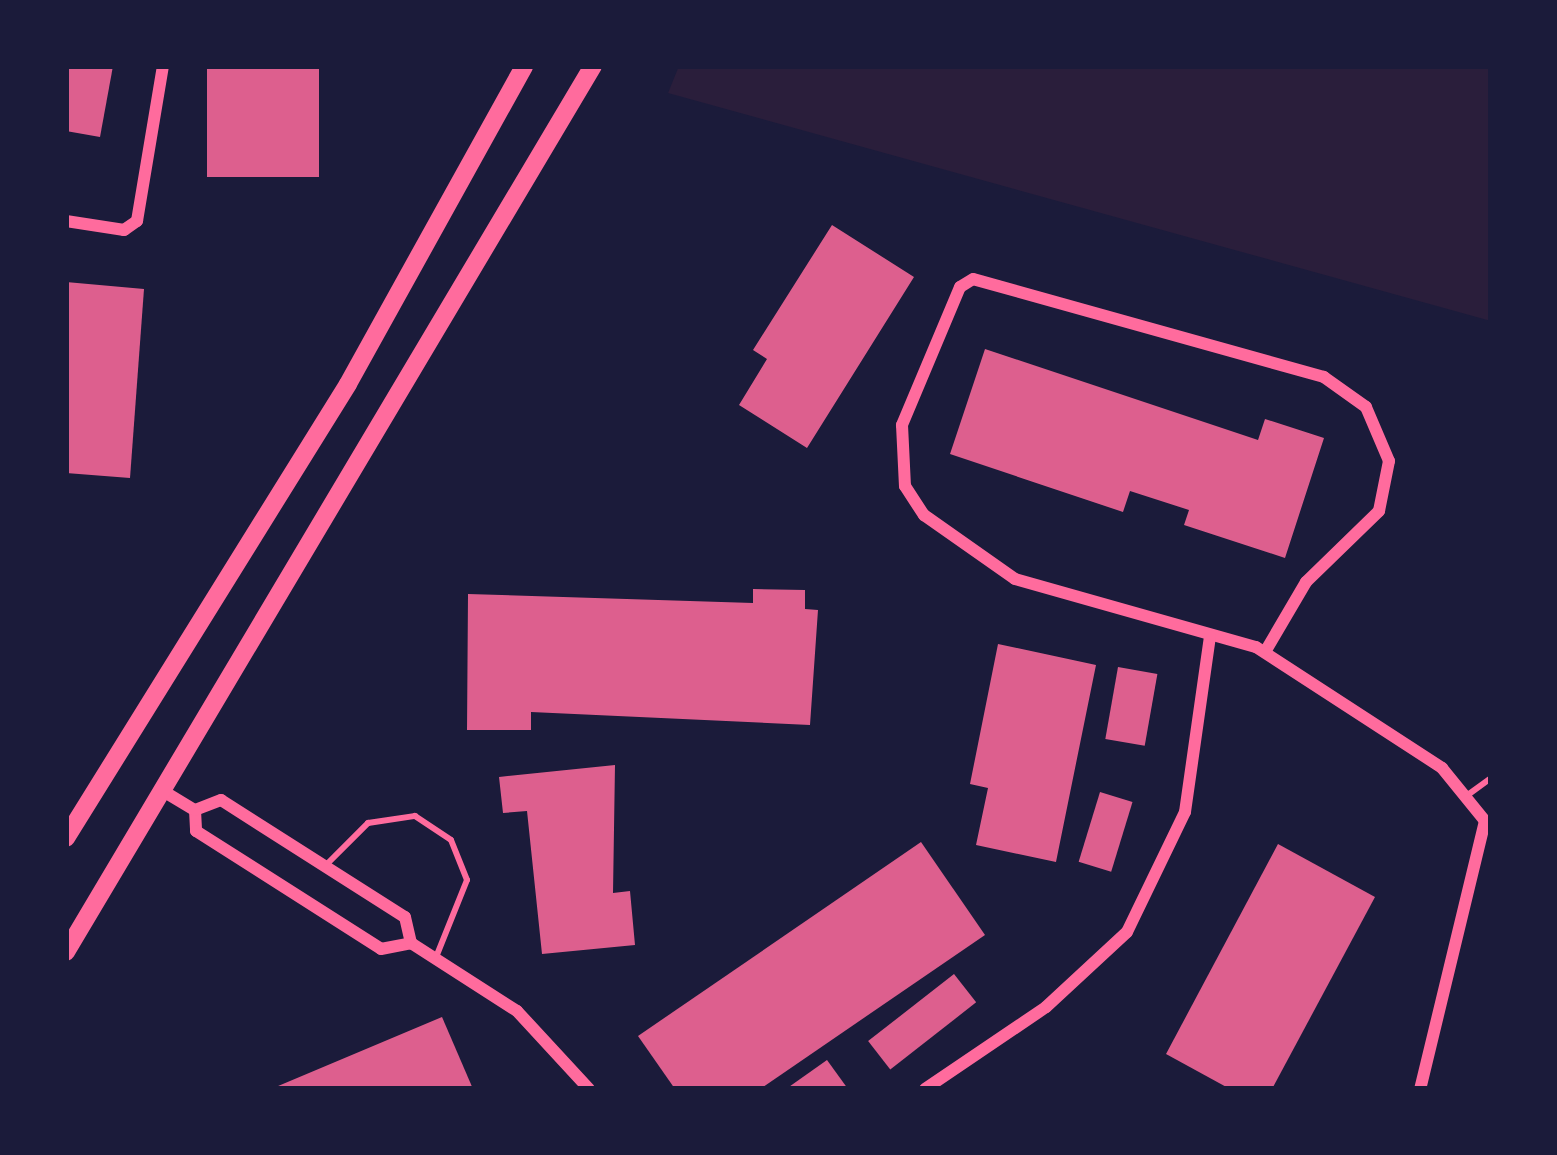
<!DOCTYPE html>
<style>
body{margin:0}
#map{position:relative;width:1557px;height:1155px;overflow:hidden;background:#1b1b3a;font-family:"Fira Sans Condensed",sans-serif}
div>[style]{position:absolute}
.green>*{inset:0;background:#2a1e3b}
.building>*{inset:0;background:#dd5f8e;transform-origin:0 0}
.service>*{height:6px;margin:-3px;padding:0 3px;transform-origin:3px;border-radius:3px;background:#ff6b9d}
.minor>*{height:12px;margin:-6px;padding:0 6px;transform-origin:6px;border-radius:6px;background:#ff6b9d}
.secondary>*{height:18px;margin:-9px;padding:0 9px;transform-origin:9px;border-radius:9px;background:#ff6b9d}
span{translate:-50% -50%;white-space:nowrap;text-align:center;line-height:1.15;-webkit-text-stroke:12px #1b1b3a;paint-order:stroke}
.frame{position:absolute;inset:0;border:69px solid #1b1b3a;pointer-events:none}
</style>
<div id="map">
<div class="green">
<i style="clip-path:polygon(679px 66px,1491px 66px,1491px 321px,668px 93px)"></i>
</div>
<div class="building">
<i style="clip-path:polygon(66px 66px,113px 66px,100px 137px,66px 131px)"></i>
<i style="left:207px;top:66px;width:112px;height:111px"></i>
<i style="clip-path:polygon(832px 225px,914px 277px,807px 448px,739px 405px,767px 359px,753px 350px)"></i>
<i style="clip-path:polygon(66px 282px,144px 289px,130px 478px,66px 473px)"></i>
<i style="clip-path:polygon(985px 349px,1258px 440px,1265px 419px,1324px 438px,1285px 558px,1184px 525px,1189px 510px,1130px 491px,1123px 512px,950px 454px)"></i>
<i style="clip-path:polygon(753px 589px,805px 590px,805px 609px,818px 610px,810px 725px,531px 712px,531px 730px,467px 730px,468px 594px,753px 603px)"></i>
<i style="clip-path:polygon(998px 644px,1096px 665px,1056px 862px,976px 845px,988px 788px,970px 784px)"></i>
<i style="left:1118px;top:667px;width:40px;height:73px;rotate:10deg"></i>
<i style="clip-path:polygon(615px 765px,613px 893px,630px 891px,635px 945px,542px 954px,527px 811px,503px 813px,499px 777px)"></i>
<i style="left:1100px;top:792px;width:34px;height:73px;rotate:17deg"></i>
<i style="clip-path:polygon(921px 842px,985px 935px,760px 1089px,675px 1089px,638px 1036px)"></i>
<i style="clip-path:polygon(1278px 844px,1375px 897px,1272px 1089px,1230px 1089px,1166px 1054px)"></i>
<i style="left:954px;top:974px;width:36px;height:109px;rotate:52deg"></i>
<i style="clip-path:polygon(442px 1017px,473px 1089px,271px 1089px)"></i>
<i style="clip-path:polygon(827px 1060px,848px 1089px,786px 1089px)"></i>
</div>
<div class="service">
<i style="left:1469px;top:794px;width:27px;rotate:-36deg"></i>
<i style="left:325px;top:866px;width:61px;rotate:-45deg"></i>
<i style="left:368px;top:823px;width:48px;rotate:-8.5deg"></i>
<i style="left:415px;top:816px;width:43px;rotate:33.7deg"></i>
<i style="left:451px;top:840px;width:43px;rotate:68.2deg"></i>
<i style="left:467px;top:880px;width:83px;rotate:111.9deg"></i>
</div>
<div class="minor">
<i style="left:66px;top:221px;width:59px;rotate:8.8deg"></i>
<i style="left:124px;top:230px;width:16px;rotate:-35deg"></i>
<i style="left:137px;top:221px;width:157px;rotate:-80.5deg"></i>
<i style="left:1265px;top:652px;width:81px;rotate:-59.6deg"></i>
<i style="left:1306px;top:582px;width:102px;rotate:-44.2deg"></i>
<i style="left:1379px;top:511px;width:51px;rotate:-78.7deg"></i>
<i style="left:1389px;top:461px;width:59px;rotate:-113.1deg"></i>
<i style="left:1366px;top:407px;width:52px;rotate:-144.5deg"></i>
<i style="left:1324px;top:377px;width:364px;rotate:-164.4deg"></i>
<i style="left:973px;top:279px;width:15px;rotate:148deg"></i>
<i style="left:960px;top:287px;width:150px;rotate:112.8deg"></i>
<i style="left:902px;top:425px;width:61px;rotate:87.2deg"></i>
<i style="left:905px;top:486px;width:35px;rotate:57deg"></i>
<i style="left:924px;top:515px;width:111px;rotate:35.1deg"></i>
<i style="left:1015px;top:579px;width:250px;rotate:15.8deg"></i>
<i style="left:1256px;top:647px;width:222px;rotate:33deg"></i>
<i style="left:1442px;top:768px;width:68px;rotate:50.9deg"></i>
<i style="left:1485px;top:821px;width:276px;rotate:103.6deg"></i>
<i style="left:163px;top:791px;width:37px;rotate:31deg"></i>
<i style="left:195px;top:810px;width:21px;rotate:87deg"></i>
<i style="left:196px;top:831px;width:219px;rotate:32.5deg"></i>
<i style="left:381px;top:949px;width:31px;rotate:-11deg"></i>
<i style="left:411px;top:943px;width:126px;rotate:32.7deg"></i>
<i style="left:517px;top:1011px;width:106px;rotate:47.3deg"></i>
<i style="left:195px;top:810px;width:28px;rotate:-21deg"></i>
<i style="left:221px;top:800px;width:218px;rotate:32.5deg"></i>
<i style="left:405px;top:917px;width:27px;rotate:77deg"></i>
<i style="left:925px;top:1089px;width:146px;rotate:-34.1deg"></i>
<i style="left:1046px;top:1007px;width:110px;rotate:-42.8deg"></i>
<i style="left:1127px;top:932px;width:133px;rotate:-64.2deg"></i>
<i style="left:1185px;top:812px;width:177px;rotate:-81.9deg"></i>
</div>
<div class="secondary">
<i style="left:66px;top:838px;width:534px;rotate:-58.15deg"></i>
<i style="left:348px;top:384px;width:363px;rotate:-61deg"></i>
<i style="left:66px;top:952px;width:1031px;rotate:-59.26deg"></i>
</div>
<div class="frame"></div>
</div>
